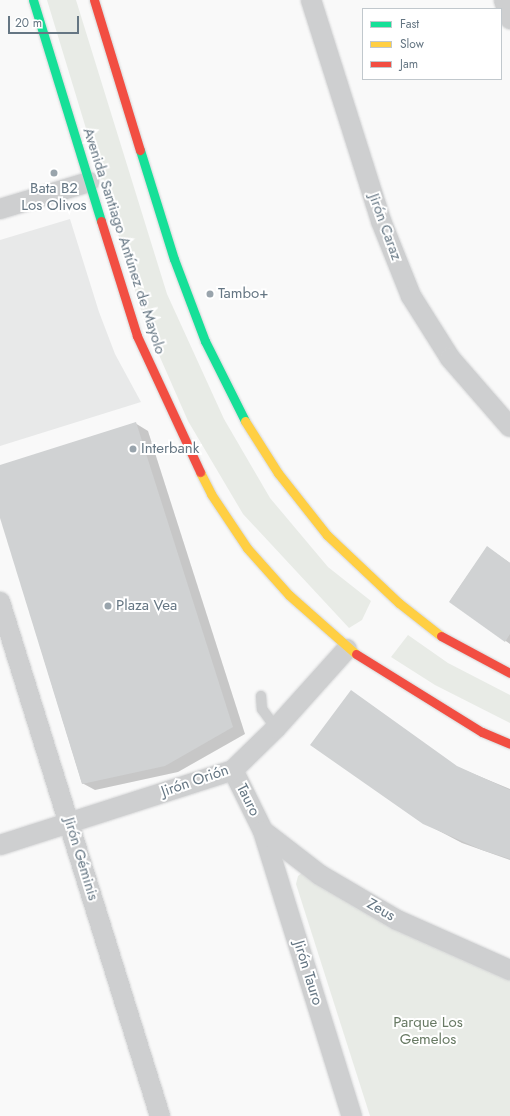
<!DOCTYPE html>
<meta charset="utf-8">
<style>
body{margin:0}
#map{position:relative;width:510px;height:1116px;overflow:hidden;background:#f9f9f9;font-family:Jost,sans-serif}
div>[style]{position:absolute}
.built>*{inset:0;background:#e8e9e9}
.green>*{inset:0;background:#e8ebe6}
.shadow>*{inset:0;background:#0003}
.building>*{inset:0;background:#d0d2d3}
.roads{filter:drop-shadow(0 0 1px #d5d6d7) drop-shadow(0 0 1px #d5d6d7)}
.lane>*{height:10px;margin:-5px;padding:0 5px;transform-origin:5px;border-radius:5px;background:#cecfd0}
.street>*{height:20px;margin:-10px;padding:0 10px;transform-origin:10px;border-radius:10px;background:#cecfd0}
.fast>*{height:9px;margin:-4.5px;padding:0 4.5px;transform-origin:4.5px;border-radius:4.5px;background:#16e098}
.slow>*{height:9px;margin:-4.5px;padding:0 4.5px;transform-origin:4.5px;border-radius:4.5px;background:#ffcf43}
.jam>*{height:9px;margin:-4.5px;padding:0 4.5px;transform-origin:4.5px;border-radius:4.5px;background:#f24e42}
.dots>*{width:11px;height:11px;translate:-50% -50%;box-sizing:border-box;border:2px solid #fff;border-radius:50%}
span{translate:-50% -50%;white-space:nowrap;text-align:center;line-height:1.15;-webkit-text-stroke:4px #fff;paint-order:stroke}
.poi-label{font-size:15px;color:#657683}
.left{translate:0 -50%;text-align:left}
.street-label{font-size:15px;color:#657683}
.park-label{font-size:15px;color:#687a64}
.legend{position:absolute;left:362px;top:8px;width:140px;height:72px;box-sizing:border-box;background:#fff;border:1px solid #c1c8cd;margin:0;padding:5px 7px;list-style:none;font-size:12px;color:#657683}
.legend li{display:flex;align-items:center;gap:8px;height:20px}
.legend b{width:20px;border:1px solid #c1c8cd}
.scale{position:absolute;left:8px;top:16px;width:71px;height:18px;box-sizing:border-box;border:2px solid #657683;border-top:0;padding-left:5px;font-size:12px;line-height:14px;white-space:nowrap;color:#657683;-webkit-text-stroke:3px #fff;paint-order:stroke}
</style>
<div id="map">
<div class="built">
<i style="clip-path:polygon(70px 219px,99px 312px,115px 354px,141px 402px,0 446px,0 240px)"></i>
</div>
<div class="green">
<i style="clip-path:polygon(47px 0,76px 0,167px 294px,224px 419px,270px 498px,328px 567px,371px 601px,362px 620px,349px 628px,243px 514px,188px 421px,145px 323px)"></i>
<i style="clip-path:polygon(408px 635px,448px 663px,510px 695px,510px 723px,435px 685px,391px 657px)"></i>
<i style="clip-path:polygon(303px 872px,510px 975px,510px 1116px,370px 1116px,296px 884px,298px 876px)"></i>
</div>
<div class="shadow">
<i style="clip-path:polygon(135px 423px,148px 431px,245px 734px,178px 772px,95px 790px,82px 783px,0 515px,0 466px)"></i>
<i style="clip-path:polygon(487px 547px,510px 563px,510px 644px,450px 601px)"></i>
<i style="clip-path:polygon(351px 691px,457px 767px,510px 789px,510px 860px,462px 843px,424px 823px)"></i>
</div>
<div class="building">
<i style="clip-path:polygon(136px 422px,233px 727px,165px 766px,82px 784px,0 518px,0 465px)"></i>
<i style="clip-path:polygon(487px 546px,510px 563px,510px 634px,505px 642px,449px 602px)"></i>
<i style="clip-path:polygon(351px 690px,457px 766px,510px 790px,510px 859px,482px 850px,423px 824px,310px 745px)"></i>
</div>
<div class="roads">
<div class="lane">
<i style="left:261px;top:696px;width:13px;rotate:86deg"></i>
<i style="left:262px;top:709px;width:24px;rotate:54deg"></i>
</div>
<div class="street">
<i style="left:311px;top:0;width:232px;rotate:72.4deg"></i>
<i style="left:381px;top:221px;width:81px;rotate:68.2deg"></i>
<i style="left:411px;top:296px;width:73px;rotate:57.8deg"></i>
<i style="left:450px;top:358px;width:91px;rotate:49deg"></i>
<i style="left:504px;top:0;width:20px;rotate:72deg"></i>
<i style="left:0;top:209px;width:93px;rotate:-16.9deg"></i>
<i style="left:0;top:602px;width:538px;rotate:72.71deg"></i>
<i style="left:233px;top:770px;width:68px;rotate:63.8deg"></i>
<i style="left:263px;top:831px;width:299px;rotate:72.7deg"></i>
<i style="left:263px;top:831px;width:72px;rotate:37.7deg"></i>
<i style="left:320px;top:875px;width:89px;rotate:30.3deg"></i>
<i style="left:397px;top:920px;width:124px;rotate:23.9deg"></i>
<i style="left:0;top:845px;width:245px;rotate:-17.8deg"></i>
<i style="left:233px;top:770px;width:60px;rotate:-44.3deg"></i>
<i style="left:276px;top:728px;width:106px;rotate:-48.1deg"></i>
</div>
<div class="fast">
<i style="left:33px;top:0;width:231px;rotate:72.9deg"></i>
<i style="left:140px;top:150px;width:114px;rotate:72.7deg"></i>
<i style="left:174px;top:259px;width:88px;rotate:69.3deg"></i>
<i style="left:205px;top:341px;width:89px;rotate:63.4deg"></i>
</div>
<div class="slow">
<i style="left:245px;top:421px;width:62px;rotate:57.6deg"></i>
<i style="left:278px;top:473px;width:79px;rotate:51.7deg"></i>
<i style="left:327px;top:535px;width:99px;rotate:43.4deg"></i>
<i style="left:399px;top:603px;width:53px;rotate:38.2deg"></i>
<i style="left:200px;top:472px;width:25px;rotate:63deg"></i>
<i style="left:211px;top:494px;width:65px;rotate:56.3deg"></i>
<i style="left:247px;top:548px;width:63px;rotate:48.2deg"></i>
<i style="left:289px;top:595px;width:89px;rotate:41.4deg"></i>
</div>
<div class="jam">
<i style="left:94px;top:0;width:157px;rotate:73deg"></i>
<i style="left:101px;top:221px;width:121px;rotate:72.6deg"></i>
<i style="left:137px;top:336px;width:150px;rotate:65.1deg"></i>
<i style="left:441px;top:636px;width:78px;rotate:28.2deg"></i>
<i style="left:356px;top:654px;width:148px;rotate:31.8deg"></i>
<i style="left:482px;top:732px;width:30px;rotate:23deg"></i>
</div>
</div>
<div class="dots">
<i style="left:54px;top:173px;background:#99a4ac"></i>
<i style="left:210px;top:294px;background:#99a4ac"></i>
<i style="left:133px;top:449px;background:#99a4ac"></i>
<i style="left:108px;top:606px;background:#99a4ac"></i>
</div>
<div class="poi-label">
<span style="left:54px;top:197px">Bata B2<br>Los Olivos</span>
<span class="left" style="left:218px;top:294px">Tambo+</span>
<span class="left" style="left:141px;top:449px">Interbank</span>
<span class="left" style="left:116px;top:606px">Plaza Vea</span>
</div>
<div class="street-label">
<span style="left:385px;top:227px;rotate:70deg">Jirón Caraz</span>
<span style="left:124px;top:241px;rotate:72deg">Avenida Santiago Antúnez de Mayolo</span>
<span style="left:195px;top:781px;rotate:-19deg">Jirón Orión</span>
<span style="left:248px;top:800px;rotate:63deg">Tauro</span>
<span style="left:81px;top:859px;rotate:73deg">Jirón Géminis</span>
<span style="left:381px;top:910px;rotate:30deg">Zeus</span>
<span style="left:308px;top:973px;rotate:73deg">Jirón Tauro</span>
</div>
<div class="park-label">
<span style="left:428px;top:1031px">Parque Los<br>Gemelos</span>
</div>
<ul class="legend">
<li><b style="height:5px;background:#16e098"></b>Fast</li>
<li><b style="height:5px;background:#ffcf43"></b>Slow</li>
<li><b style="height:5px;background:#f24e42"></b>Jam</li>
</ul>
<div class="scale">20 m</div>
</div>
